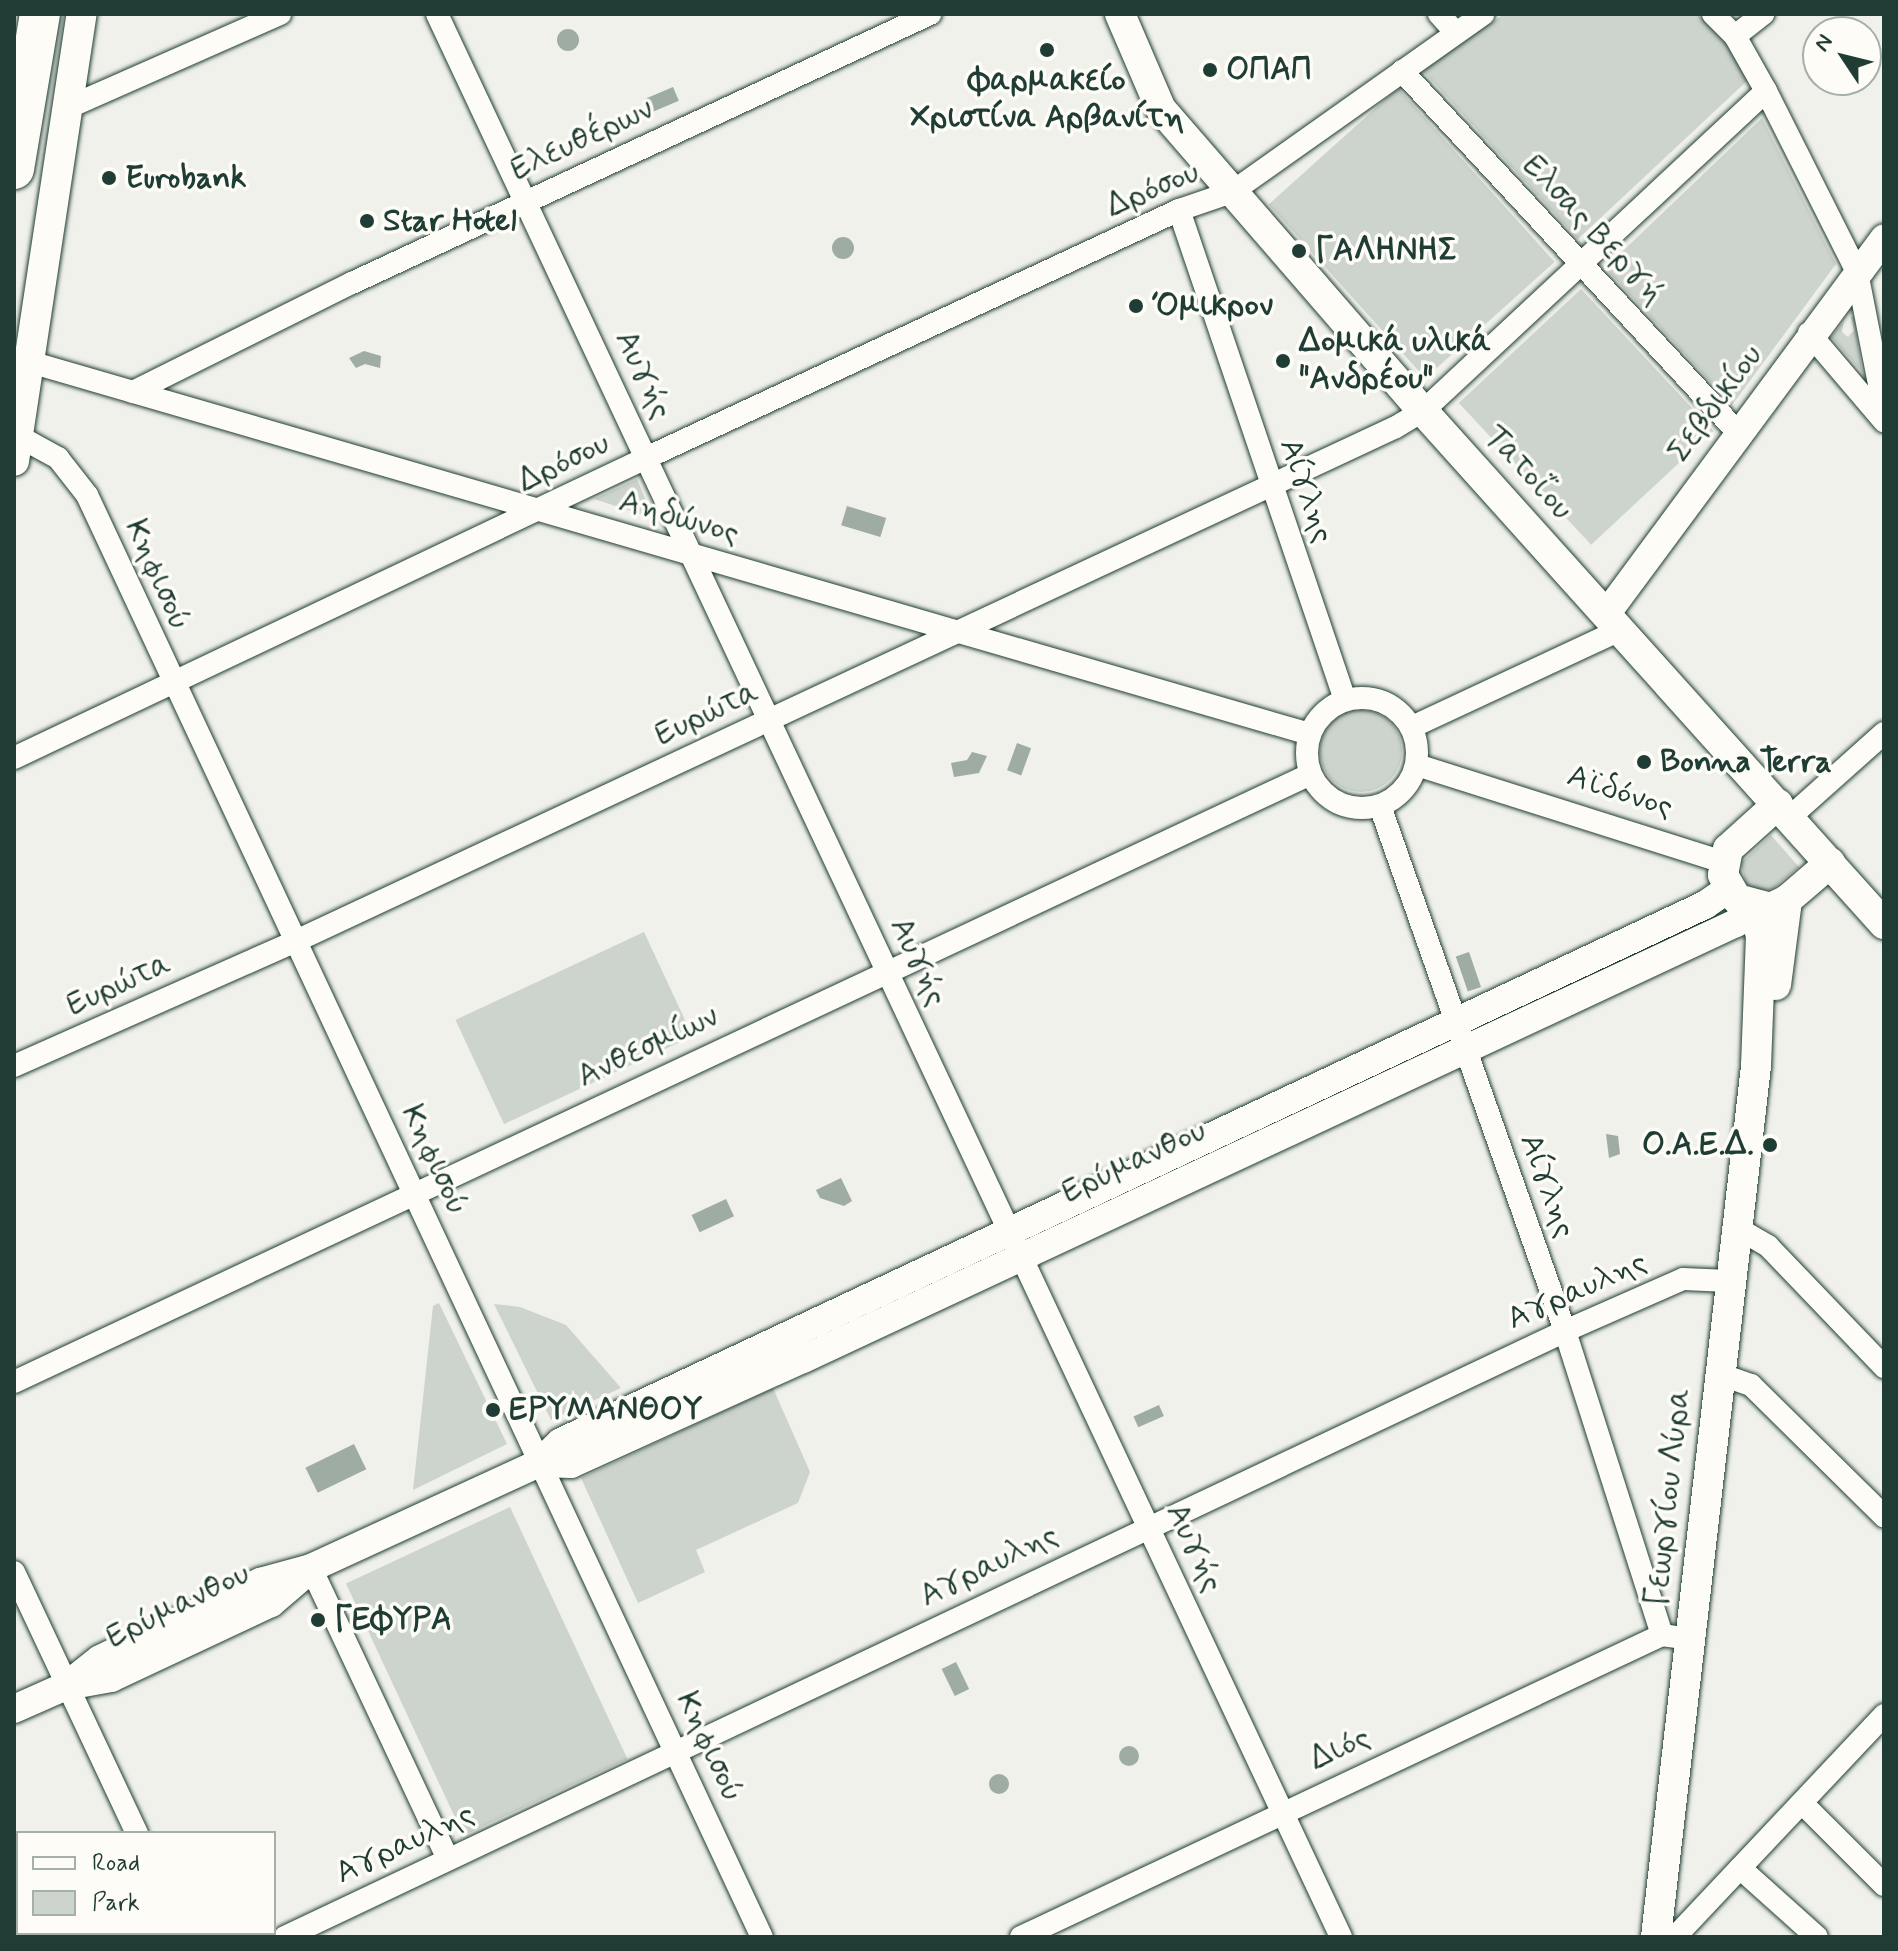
<!DOCTYPE html>
<meta charset="utf-8">
<style>
body{margin:0}
#map{position:relative;width:1898px;height:1951px;overflow:hidden;background:#f0f1eb;font-family:Mynerve,sans-serif}
div>[style]{position:absolute}
.green>*{inset:0;background:#cdd3cd;transform-origin:0 0}
.round{border-radius:50%}
.water>*{inset:0;background:#9faca4;transform-origin:0 0}
.roads{filter:drop-shadow(0 0 2px #1f3d34) drop-shadow(0 0 2px #1f3d34)}
.minor>*{height:22px;margin:-11px;padding:0 11px;transform-origin:11px;border-radius:11px;background:#fdfcf7}
.minor>.ring{margin:-11px;padding:0;box-sizing:content-box;background:none;border:22px solid #fdfcf7;border-radius:50%}
.tertiary>*{height:28px;margin:-14px;padding:0 14px;transform-origin:14px;border-radius:14px;background:#fdfcf7}
.secondary>*{height:30px;margin:-15px;padding:0 15px;transform-origin:15px;border-radius:15px;background:#fdfcf7}
.motorway>*{height:40px;margin:-20px;padding:0 20px;transform-origin:20px;border-radius:20px;background:#fdfcf7}
.dots>*{width:22px;height:22px;translate:-50% -50%;box-sizing:border-box;border:4px solid #fdfcf7;border-radius:50%}
span{translate:-50% -50%;white-space:nowrap;text-align:center;line-height:1.15;-webkit-text-stroke:7px #fdfcf7;paint-order:stroke}
.poi-label{font-size:32px;color:#1f3d34;font-weight:700}
.left{translate:0 -50%;text-align:left}
.right{translate:-100% -50%;text-align:right}
.street-label{font-size:32px;color:#1f3d34}
.frame{position:absolute;inset:0;border:16px solid #1f3d34;pointer-events:none}
.legend{position:absolute;left:16px;top:1831px;width:260px;height:104px;box-sizing:border-box;background:#fdfcf7;border:2px solid #a4b0a9;margin:0;padding:10px 14px;list-style:none;font-size:24px;color:#1f3d34}
.legend li{display:flex;align-items:center;gap:16px;height:40px}
.legend b{width:40px;border:2px solid #a4b0a9}
.north{position:absolute;left:1802px;top:16px;width:80px;height:80px;box-sizing:border-box;background:#fdfcf7;border:2px solid #a4b0a9;border-radius:50%;rotate:305deg;font-size:22px;font-weight:700;line-height:32px;text-align:center;color:#1f3d34}
.north::after{content:'';display:block;margin:auto;width:28px;height:36px;background:#1f3d34;clip-path:polygon(50% 0,100% 100%,50% 72%,0 100%)}
</style>
<div id="map">
<div class="green">
<i style="clip-path:polygon(1504px 14px,1697px 14px,1727px 41px,1747px 81px,1578px 239px,1422px 70px)"></i>
<i style="left:1398px;top:88px;width:234px;height:174px;rotate:48deg"></i>
<i style="clip-path:polygon(1762px 118px,1836px 264px,1732px 405px,1605px 268px)"></i>
<i style="left:1581px;top:289px;width:194px;height:167px;rotate:47deg"></i>
<i style="clip-path:polygon(1851px 317px,1854px 317px,1862px 372px,1831px 337px,1844px 321px,1842px 332px,1848px 337px,1854px 330px)"></i>
<i style="clip-path:polygon(637px 479px,653px 518px,594px 499px)"></i>
<i class="round" style="left:1320px;top:710px;width:82px;height:82px"></i>
<i style="clip-path:polygon(1771px 835px,1799px 867px,1772px 889px,1760px 891px,1746px 884px,1741px 863px)"></i>
<i style="left:644px;top:932px;width:115px;height:208px;rotate:65deg"></i>
<i style="clip-path:polygon(439px 1303px,507px 1444px,413px 1490px,433px 1306px)"></i>
<i style="clip-path:polygon(494px 1304px,520px 1307px,566px 1325px,621px 1388px,551px 1420px)"></i>
<i style="clip-path:polygon(773px 1388px,810px 1472px,798px 1503px,696px 1550px,705px 1572px,638px 1603px,581px 1478px)"></i>
<i style="left:510px;top:1507px;width:278px;height:181px;rotate:65deg"></i>
</div>
<div class="water">
<i class="round" style="left:557px;top:29px;width:22px;height:22px"></i>
<i style="left:673px;top:87px;width:15px;height:32px;rotate:67deg"></i>
<i class="round" style="left:832px;top:237px;width:22px;height:22px"></i>
<i style="clip-path:polygon(364px 351px,381px 356px,380px 368px,365px 364px,356px 368px,349px 358px)"></i>
<i style="left:847px;top:506px;width:41px;height:20px;rotate:17deg"></i>
<i style="left:1017px;top:743px;width:15px;height:29px;rotate:20deg"></i>
<i style="clip-path:polygon(972px 752px,987px 756px,979px 773px,954px 777px,951px 763px,967px 760px)"></i>
<i style="left:1469px;top:952px;width:37px;height:14px;rotate:71deg"></i>
<i style="clip-path:polygon(1606px 1134px,1618px 1136px,1620px 1154px,1609px 1158px)"></i>
<i style="clip-path:polygon(841px 1178px,852px 1201px,844px 1206px,820px 1198px,816px 1190px)"></i>
<i style="left:726px;top:1199px;width:19px;height:38px;rotate:65deg"></i>
<i style="left:1159px;top:1405px;width:12px;height:28px;rotate:66deg"></i>
<i style="left:354px;top:1444px;width:28px;height:54px;rotate:64deg"></i>
<i style="left:956px;top:1662px;width:30px;height:16px;rotate:64deg"></i>
<i class="round" style="left:1119px;top:1746px;width:20px;height:20px"></i>
<i class="round" style="left:989px;top:1774px;width:20px;height:20px"></i>
</div>
<div class="roads">
<div class="minor">
<i style="left:437px;top:14px;width:2125px;rotate:64.82deg"></i>
<i style="left:1439px;top:14px;width:25px;rotate:48deg"></i>
<i style="left:1713px;top:14px;width:31px;rotate:45deg"></i>
<i style="left:1735px;top:36px;width:63px;rotate:60.6deg"></i>
<i style="left:1766px;top:91px;width:203px;rotate:63.3deg"></i>
<i style="left:1857px;top:272px;width:141px;rotate:78.9deg"></i>
<i style="left:1735px;top:36px;width:36px;rotate:-38deg"></i>
<i style="left:1402px;top:71px;width:492px;rotate:47.1deg"></i>
<i style="left:67px;top:108px;width:233px;rotate:-23.8deg"></i>
<i style="left:1179px;top:210px;width:517px;rotate:71.28deg"></i>
<i style="left:1809px;top:333px;width:116px;rotate:49.6deg"></i>
<i style="left:30px;top:362px;width:1333px;rotate:16.21deg"></i>
<i style="left:133px;top:392px;width:245px;rotate:-26.5deg"></i>
<i style="left:352px;top:283px;width:638px;rotate:-24.96deg"></i>
<i style="left:18px;top:436px;width:46px;rotate:28.8deg"></i>
<i style="left:58px;top:458px;width:47px;rotate:51.9deg"></i>
<i style="left:87px;top:495px;width:1592px;rotate:64.92deg"></i>
<i class="ring" style="left:1307px;top:698px;width:88px;height:88px"></i>
<i style="left:1412px;top:727px;width:232px;rotate:-25deg"></i>
<i style="left:14px;top:758px;width:700px;rotate:-25.39deg"></i>
<i style="left:646px;top:458px;width:588px;rotate:-24.95deg"></i>
<i style="left:1179px;top:210px;width:56px;rotate:-18.8deg"></i>
<i style="left:1232px;top:192px;width:308px;rotate:-35.3deg"></i>
<i style="left:1417px;top:765px;width:320px;rotate:17.6deg"></i>
<i style="left:1380px;top:806px;width:557px;rotate:70.59deg"></i>
<i style="left:1565px;top:1331px;width:319px;rotate:72.3deg"></i>
<i style="left:1790px;top:817px;width:126px;rotate:-41.8deg"></i>
<i style="left:14px;top:1066px;width:308px;rotate:-23.9deg"></i>
<i style="left:296px;top:941px;width:1214px;rotate:-25.05deg"></i>
<i style="left:1396px;top:427px;width:31px;rotate:-31deg"></i>
<i style="left:1423px;top:411px;width:469px;rotate:-43deg"></i>
<i style="left:1737px;top:1228px;width:36px;rotate:30deg"></i>
<i style="left:1768px;top:1246px;width:168px;rotate:46.2deg"></i>
<i style="left:1719px;top:1374px;width:34px;rotate:19deg"></i>
<i style="left:1751px;top:1385px;width:187px;rotate:44.6deg"></i>
<i style="left:14px;top:1382px;width:1432px;rotate:-25.12deg"></i>
<i style="left:311px;top:1568px;width:322px;rotate:64.8deg"></i>
<i style="left:14px;top:1572px;width:289px;rotate:64.8deg"></i>
<i style="left:1802px;top:1803px;width:116px;rotate:45deg"></i>
<i style="left:1740px;top:1868px;width:103px;rotate:41.9deg"></i>
<i style="left:185px;top:1933px;width:4px;rotate:63deg"></i>
<i style="left:285px;top:1937px;width:1416px;rotate:-25.33deg"></i>
<i style="left:1565px;top:1331px;width:129px;rotate:-23.8deg"></i>
<i style="left:1683px;top:1279px;width:46px;rotate:2.5deg"></i>
<i style="left:1021px;top:1937px;width:709px;rotate:-25.23deg"></i>
<i style="left:1662px;top:1635px;width:15px;rotate:8deg"></i>
<i style="left:1675px;top:1937px;width:305px;rotate:-46.7deg"></i>
</div>
<div class="tertiary">
<i style="left:1607px;top:613px;width:466px;rotate:-53.5deg"></i>
<i style="left:539px;top:1463px;width:32px;rotate:2deg"></i>
<i style="left:571px;top:1464px;width:255px;rotate:-24.4deg"></i>
<i style="left:803px;top:1359px;width:1030px;rotate:-25.05deg"></i>
<i style="left:1736px;top:923px;width:23px;rotate:-43deg"></i>
<i style="left:67px;top:1686px;width:45px;rotate:-10.3deg"></i>
<i style="left:111px;top:1678px;width:177px;rotate:-25.1deg"></i>
<i style="left:271px;top:1603px;width:45px;rotate:-40.5deg"></i>
<i style="left:14px;top:1709px;width:57px;rotate:-23.9deg"></i>
<i style="left:66px;top:1686px;width:43px;rotate:-38.5deg"></i>
<i style="left:100px;top:1659px;width:178px;rotate:-25.7deg"></i>
<i style="left:260px;top:1582px;width:53px;rotate:-15.4deg"></i>
<i style="left:311px;top:1568px;width:251px;rotate:-24.7deg"></i>
<i style="left:539px;top:1463px;width:30px;rotate:-44deg"></i>
<i style="left:561px;top:1442px;width:1264px;rotate:-25.15deg"></i>
<i style="left:1705px;top:905px;width:28px;rotate:-35deg"></i>
</div>
<div class="secondary">
<i style="left:1120px;top:14px;width:103px;rotate:66.7deg"></i>
<i style="left:1161px;top:109px;width:400px;rotate:49.1deg"></i>
<i style="left:1423px;top:411px;width:690px;rotate:48.06deg"></i>
<i style="left:14px;top:461px;width:452px;rotate:-81.4deg"></i>
<i style="left:1778px;top:804px;width:67px;rotate:138deg"></i>
<i style="left:1728px;top:849px;width:26px;rotate:101deg"></i>
<i style="left:1723px;top:875px;width:28px;rotate:60deg"></i>
<i style="left:1737px;top:899px;width:34px;rotate:15deg"></i>
<i style="left:1770px;top:908px;width:19px;rotate:-25deg"></i>
<i style="left:1787px;top:900px;width:57px;rotate:-40.7deg"></i>
<i style="left:1776px;top:985px;width:86px;rotate:-82.6deg"></i>
<i style="left:1656px;top:1937px;width:877px;rotate:-83.45deg"></i>
<i style="left:1756px;top:1066px;width:130px;rotate:-87.8deg"></i>
<i style="left:1761px;top:936px;width:30px;rotate:-105deg"></i>
</div>
<div class="motorway">
<i style="left:14px;top:169px;width:157px;rotate:-80.5deg"></i>
</div>
</div>
<div class="dots">
<i style="left:1047px;top:50px;background:#1f3d34"></i>
<i style="left:1210px;top:70px;background:#1f3d34"></i>
<i style="left:109px;top:178px;background:#1f3d34"></i>
<i style="left:367px;top:221px;background:#1f3d34"></i>
<i style="left:1299px;top:251px;background:#1f3d34"></i>
<i style="left:1136px;top:306px;background:#1f3d34"></i>
<i style="left:1283px;top:361px;background:#1f3d34"></i>
<i style="left:1644px;top:762px;background:#1f3d34"></i>
<i style="left:1770px;top:1145px;background:#1f3d34"></i>
<i style="left:493px;top:1410px;background:#1f3d34"></i>
<i style="left:318px;top:1620px;background:#1f3d34"></i>
</div>
<div class="poi-label">
<span class="left" style="left:1226px;top:70px">ΟΠΑΠ</span>
<span style="left:1047px;top:100px">Φαρμακείο<br>Χριστίνα Αρβανίτη</span>
<span class="left" style="left:125px;top:178px">Eurobank</span>
<span class="left" style="left:383px;top:221px">Star Hotel</span>
<span class="left" style="left:1315px;top:251px">ΓΑΛΗΝΗΣ</span>
<span class="left" style="left:1152px;top:306px">Όμικρον</span>
<span class="left" style="left:1299px;top:361px">Δομικά υλικά<br>"Ανδρέου"</span>
<span class="left" style="left:1660px;top:762px">Bonna Terra</span>
<span class="right" style="left:1754px;top:1145px">Ο.Α.Ε.Δ.</span>
<span class="left" style="left:509px;top:1410px">ΕΡΥΜΑΝΘΟΥ</span>
<span class="left" style="left:334px;top:1620px">ΓΕΦΥΡΑ</span>
</div>
<div class="street-label">
<span style="left:582px;top:140px;rotate:-25deg">Ελευθέρων</span>
<span style="left:1153px;top:190px;rotate:-23deg">Δρόσου</span>
<span style="left:1593px;top:230px;rotate:47deg">Ελσας Βεργή</span>
<span style="left:643px;top:375px;rotate:65deg">Αυγής</span>
<span style="left:1716px;top:404px;rotate:-54deg">Σεβδικίου</span>
<span style="left:564px;top:463px;rotate:-26deg">Δρόσου</span>
<span style="left:1528px;top:473px;rotate:48deg">Τατοΐου</span>
<span style="left:1306px;top:491px;rotate:71deg">Αίγλης</span>
<span style="left:679px;top:518px;rotate:16deg">Αηδώνος</span>
<span style="left:157px;top:575px;rotate:66deg">Κηφισού</span>
<span style="left:707px;top:714px;rotate:-25deg">Ευρώτα</span>
<span style="left:1620px;top:792px;rotate:18deg">Αϊδόνος</span>
<span style="left:918px;top:962px;rotate:65deg">Αυγής</span>
<span style="left:119px;top:985px;rotate:-24deg">Ευρώτα</span>
<span style="left:648px;top:1047px;rotate:-25deg">Ανθεσμίων</span>
<span style="left:434px;top:1160px;rotate:65deg">Κηφισού</span>
<span style="left:1134px;top:1162px;rotate:-25deg">Ερύμανθου</span>
<span style="left:1547px;top:1186px;rotate:70deg">Αίγλης</span>
<span style="left:1577px;top:1291px;rotate:-24deg">Αγραυλης</span>
<span style="left:1669px;top:1497px;rotate:-84deg">Γεωργίου Λύρα</span>
<span style="left:1194px;top:1548px;rotate:65deg">Αυγής</span>
<span style="left:989px;top:1566px;rotate:-26deg">Αγραυλης</span>
<span style="left:178px;top:1606px;rotate:-26deg">Ερύμανθου</span>
<span style="left:709px;top:1747px;rotate:65deg">Κηφισού</span>
<span style="left:1340px;top:1749px;rotate:-25deg">Διός</span>
<span style="left:405px;top:1844px;rotate:-25deg">Αγραυλης</span>
</div>
<div class="frame"></div>
<ul class="legend">
<li><b style="height:10px;background:#fdfcf7"></b>Road</li>
<li><b style="height:22px;background:#cdd3cd"></b>Park</li>
</ul>
<div class="north">N</div>
</div>
